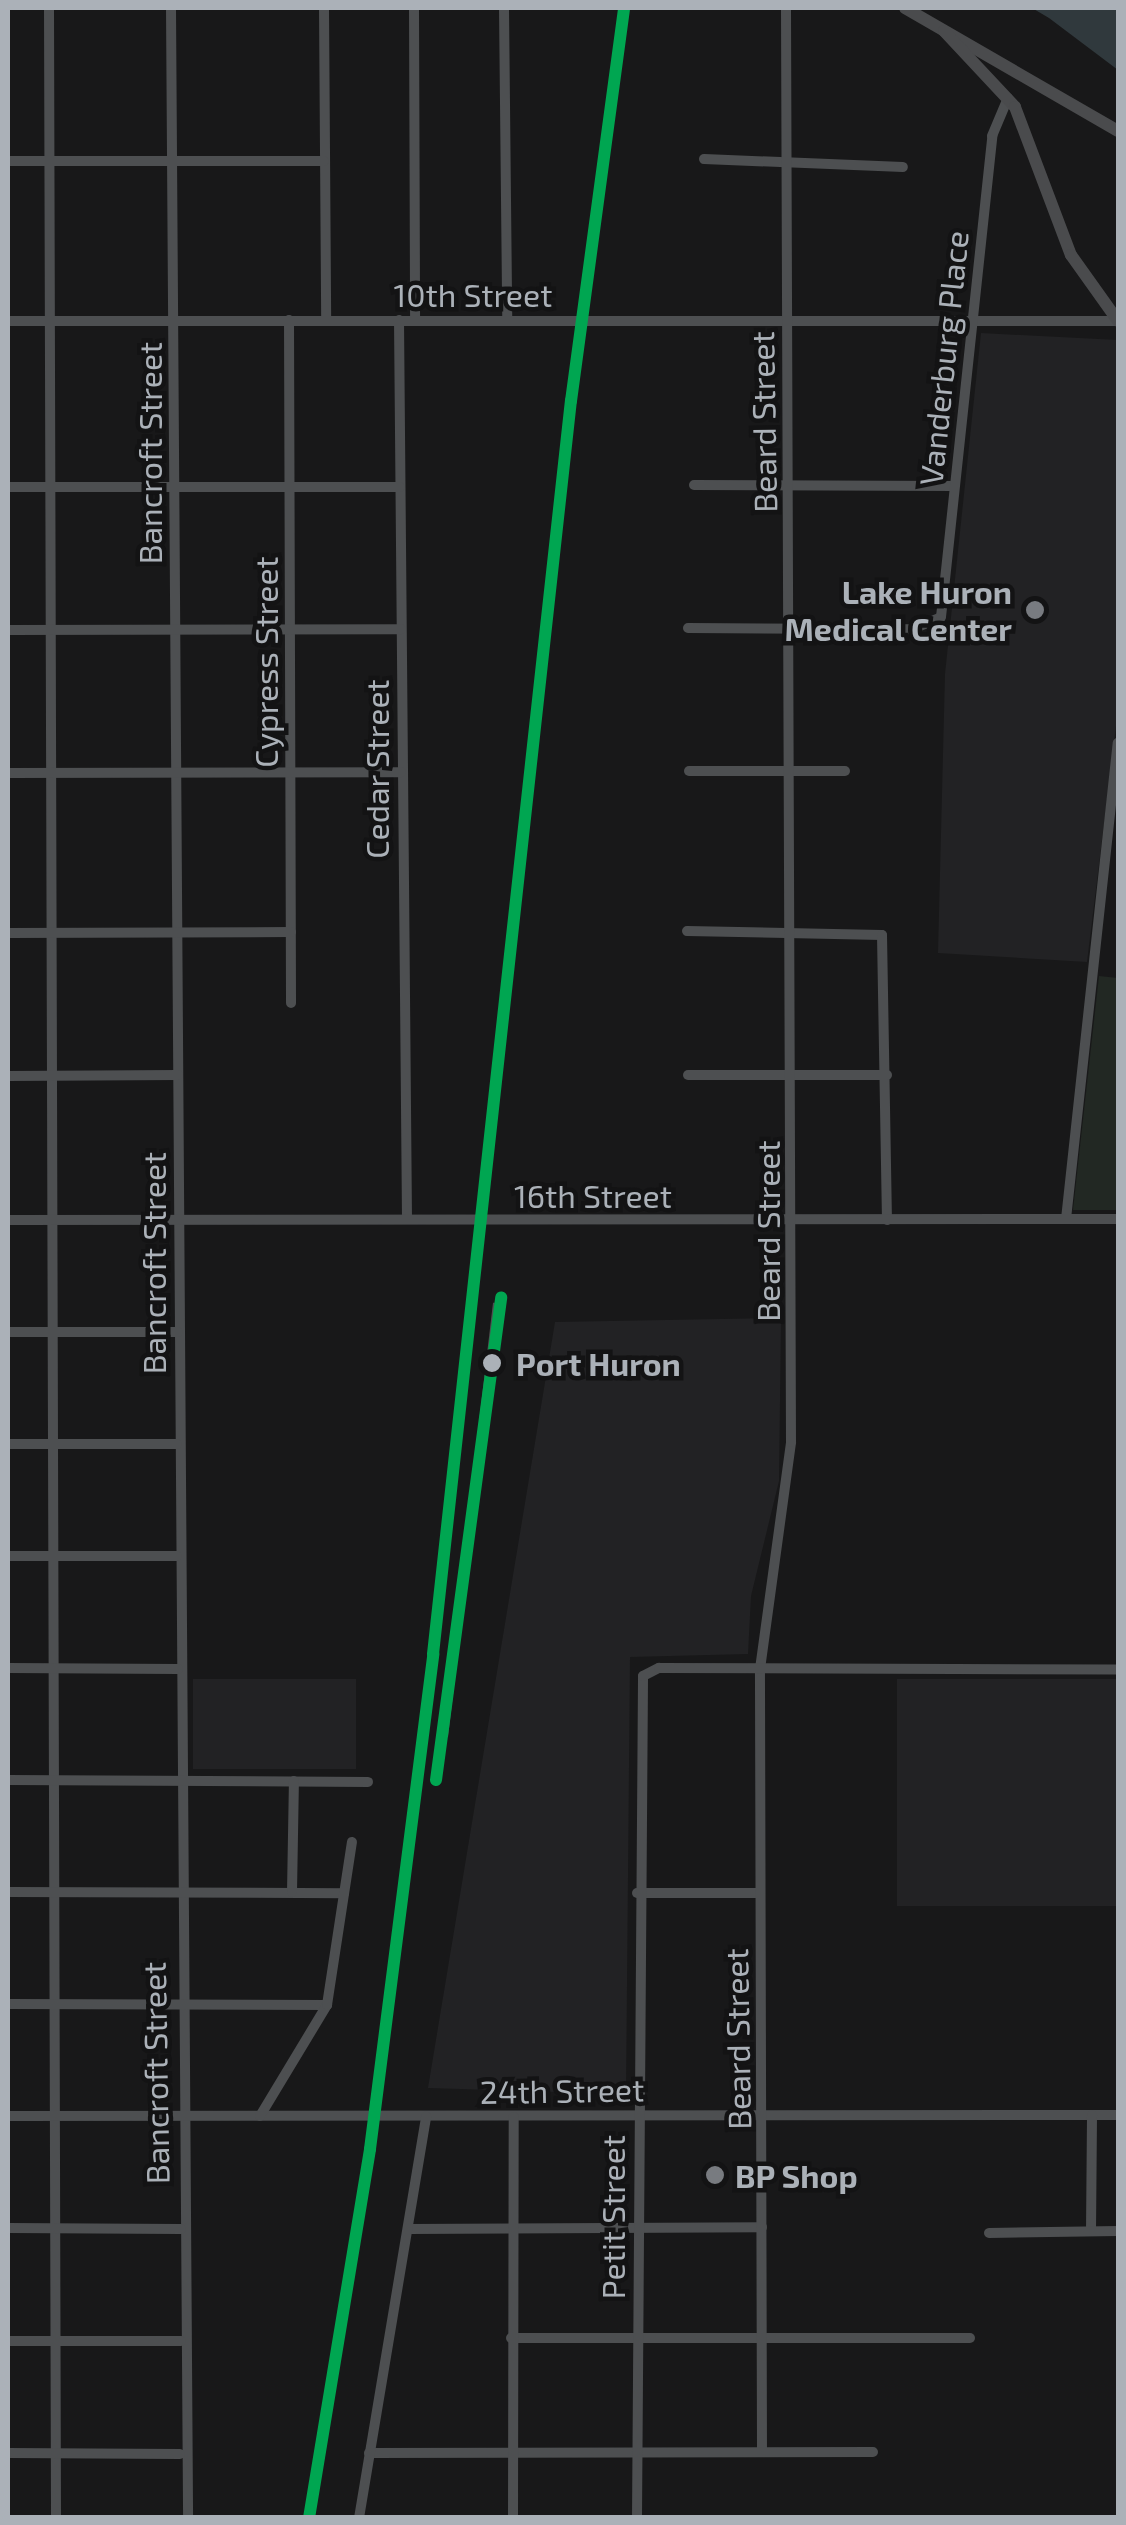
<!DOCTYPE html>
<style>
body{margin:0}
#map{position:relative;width:1126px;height:2525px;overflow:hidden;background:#181819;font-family:"Exo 2",sans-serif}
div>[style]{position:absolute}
.built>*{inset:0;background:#222224;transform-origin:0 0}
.green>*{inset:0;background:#222823}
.water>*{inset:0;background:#30393d}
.minor>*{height:10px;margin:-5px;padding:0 5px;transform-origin:5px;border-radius:5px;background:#4d4f51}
.major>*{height:12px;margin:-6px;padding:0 6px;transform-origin:6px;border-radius:6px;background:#4a4b4d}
.rail>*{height:6px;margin-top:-3px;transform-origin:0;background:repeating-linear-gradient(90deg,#131314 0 8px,#4e4f51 0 16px);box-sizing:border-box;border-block:2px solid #4e4f51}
.rail-1>*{height:12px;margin:-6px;padding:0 6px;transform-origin:6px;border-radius:6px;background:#00a651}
.dots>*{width:28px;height:28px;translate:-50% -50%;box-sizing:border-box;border:5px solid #131314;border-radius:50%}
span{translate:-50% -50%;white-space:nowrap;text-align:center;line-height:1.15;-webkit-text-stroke:9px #131314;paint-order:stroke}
.street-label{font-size:32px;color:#abb1b8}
.poi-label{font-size:32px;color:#abb1b8;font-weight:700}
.right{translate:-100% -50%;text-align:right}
.left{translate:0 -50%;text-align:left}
.stop-label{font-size:32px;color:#abb1b8;font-weight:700}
.frame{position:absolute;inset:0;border:10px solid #abb1b8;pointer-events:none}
</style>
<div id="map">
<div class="built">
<i style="clip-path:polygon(981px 333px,1118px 340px,1118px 710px,1087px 962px,938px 953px,945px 674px)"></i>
<i style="clip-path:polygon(781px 1318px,779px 1481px,751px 1596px,748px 1654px,630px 1657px,626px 2094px,428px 2088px,555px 1322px)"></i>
<i style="left:193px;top:1679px;width:163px;height:90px"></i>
<i style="left:897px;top:1679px;width:221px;height:227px"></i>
</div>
<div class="green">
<i style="clip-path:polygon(1099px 976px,1118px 978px,1118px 1210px,1073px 1210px)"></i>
</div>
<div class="water">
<i style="clip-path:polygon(1032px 8px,1118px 8px,1118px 70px,1049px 18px)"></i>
</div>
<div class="minor">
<i style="left:49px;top:8px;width:2510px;rotate:89.84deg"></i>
<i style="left:171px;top:8px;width:2510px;rotate:89.61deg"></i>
<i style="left:324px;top:8px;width:311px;rotate:89.6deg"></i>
<i style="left:414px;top:8px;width:312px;rotate:89.8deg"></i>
<i style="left:504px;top:8px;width:312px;rotate:89.4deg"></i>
<i style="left:704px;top:159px;width:199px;rotate:2.3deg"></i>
<i style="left:8px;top:161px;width:316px"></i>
<i style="left:289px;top:320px;width:683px;rotate:89.83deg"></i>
<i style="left:399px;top:320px;width:899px;rotate:89.49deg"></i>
<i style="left:8px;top:321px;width:1110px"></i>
<i style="left:694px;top:485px;width:260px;rotate:0.2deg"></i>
<i style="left:8px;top:487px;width:392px"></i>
<i style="left:688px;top:628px;width:225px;rotate:0.3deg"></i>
<i style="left:913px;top:629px;width:30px;rotate:-23deg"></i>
<i style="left:941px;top:617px;width:484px;rotate:-83.9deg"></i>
<i style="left:992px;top:136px;width:41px;rotate:-67.2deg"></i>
<i style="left:8px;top:630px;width:393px;rotate:-0.1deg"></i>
<i style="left:689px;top:771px;width:156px"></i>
<i style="left:8px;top:773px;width:393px;rotate:-0.1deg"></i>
<i style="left:687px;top:931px;width:195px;rotate:1.2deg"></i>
<i style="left:882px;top:935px;width:285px;rotate:89deg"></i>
<i style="left:8px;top:933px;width:283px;rotate:-0.2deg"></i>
<i style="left:688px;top:1075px;width:199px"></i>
<i style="left:8px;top:1076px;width:170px;rotate:-0.3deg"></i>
<i style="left:1066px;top:1219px;width:479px;rotate:-83.8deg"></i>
<i style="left:8px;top:1220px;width:1110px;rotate:-0.05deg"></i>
<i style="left:8px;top:1332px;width:170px"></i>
<i style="left:8px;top:1444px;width:169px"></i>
<i style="left:8px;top:1556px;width:169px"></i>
<i style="left:8px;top:1668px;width:170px;rotate:0.3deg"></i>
<i style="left:8px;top:1780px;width:360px;rotate:0.3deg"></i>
<i style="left:8px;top:1892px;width:336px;rotate:0.2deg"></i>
<i style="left:292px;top:1892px;width:111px;rotate:-89deg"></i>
<i style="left:637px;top:1893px;width:123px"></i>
<i style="left:8px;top:2004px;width:319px;rotate:0.2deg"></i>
<i style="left:8px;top:2116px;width:1110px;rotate:-0.05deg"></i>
<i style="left:260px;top:2116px;width:130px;rotate:-58.9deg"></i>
<i style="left:327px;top:2005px;width:165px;rotate:-81.3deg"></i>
<i style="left:8px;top:2228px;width:173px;rotate:0.3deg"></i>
<i style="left:409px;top:2229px;width:353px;rotate:-0.3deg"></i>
<i style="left:1091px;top:2231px;width:116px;rotate:-89.5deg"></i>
<i style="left:989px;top:2233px;width:129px;rotate:-0.9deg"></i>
<i style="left:511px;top:2338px;width:459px"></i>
<i style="left:8px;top:2341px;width:173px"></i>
<i style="left:762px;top:2452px;width:783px;rotate:-90.15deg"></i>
<i style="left:760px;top:1669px;width:229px;rotate:-82.2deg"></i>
<i style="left:791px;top:1442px;width:1434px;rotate:-90.2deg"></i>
<i style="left:8px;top:2453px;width:172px;rotate:0.3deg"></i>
<i style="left:369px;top:2453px;width:504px;rotate:-0.11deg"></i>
<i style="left:359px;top:2518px;width:407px;rotate:-80.5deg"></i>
<i style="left:513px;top:2518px;width:401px;rotate:-89.9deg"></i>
<i style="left:637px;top:2518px;width:842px;rotate:-89.59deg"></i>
<i style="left:643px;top:1676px;width:18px;rotate:-27deg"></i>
<i style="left:659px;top:1668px;width:459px;rotate:0.2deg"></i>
</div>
<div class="major">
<i style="left:905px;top:8px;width:246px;rotate:30deg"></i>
<i style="left:944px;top:31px;width:104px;rotate:46.9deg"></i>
<i style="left:1015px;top:107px;width:158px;rotate:69.3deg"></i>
<i style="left:1071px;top:255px;width:81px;rotate:54.5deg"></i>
</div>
<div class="rail">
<i style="left:445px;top:1737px;width:437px;rotate:-83.3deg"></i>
<i style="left:309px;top:2518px;width:374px;rotate:-80.6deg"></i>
<i style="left:370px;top:2149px;width:499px;rotate:-82.7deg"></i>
<i style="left:433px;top:1654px;width:1261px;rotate:-83.72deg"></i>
</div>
<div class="rail-1">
<i style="left:436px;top:1780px;width:487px;rotate:-82.3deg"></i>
<i style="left:309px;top:2518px;width:374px;rotate:-80.6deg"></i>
<i style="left:370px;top:2149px;width:499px;rotate:-82.7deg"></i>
<i style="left:433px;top:1654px;width:1261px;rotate:-83.72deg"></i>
<i style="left:571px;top:401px;width:397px;rotate:-82.3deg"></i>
</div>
<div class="dots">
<i style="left:1035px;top:610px;background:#787b80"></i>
<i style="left:492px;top:1363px;background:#abb1b8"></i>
<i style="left:715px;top:2175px;background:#787b80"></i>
</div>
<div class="street-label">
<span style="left:473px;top:294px">10th Street</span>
<span style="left:943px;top:358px;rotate:-84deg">Vanderburg Place</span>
<span style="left:763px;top:422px;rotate:-91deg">Beard Street</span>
<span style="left:149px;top:453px;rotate:-90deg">Bancroft Street</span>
<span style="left:265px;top:662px;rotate:-90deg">Cypress Street</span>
<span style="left:376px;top:769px;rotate:-90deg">Cedar Street</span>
<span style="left:593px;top:1195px">16th Street</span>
<span style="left:767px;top:1231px;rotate:-90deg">Beard Street</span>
<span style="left:153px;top:1263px;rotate:-90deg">Bancroft Street</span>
<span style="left:737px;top:2039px;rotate:-91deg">Beard Street</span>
<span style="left:155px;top:2073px;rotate:-91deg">Bancroft Street</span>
<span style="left:562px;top:2090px;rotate:-1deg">24th Street</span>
<span style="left:612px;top:2217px;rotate:-90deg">Petit Street</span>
</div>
<div class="poi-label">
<span class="right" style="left:1012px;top:610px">Lake Huron<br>Medical Center</span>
<span class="left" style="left:735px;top:2175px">BP Shop</span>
</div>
<div class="stop-label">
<span class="left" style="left:516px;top:1363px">Port Huron</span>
</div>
<div class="frame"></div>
</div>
